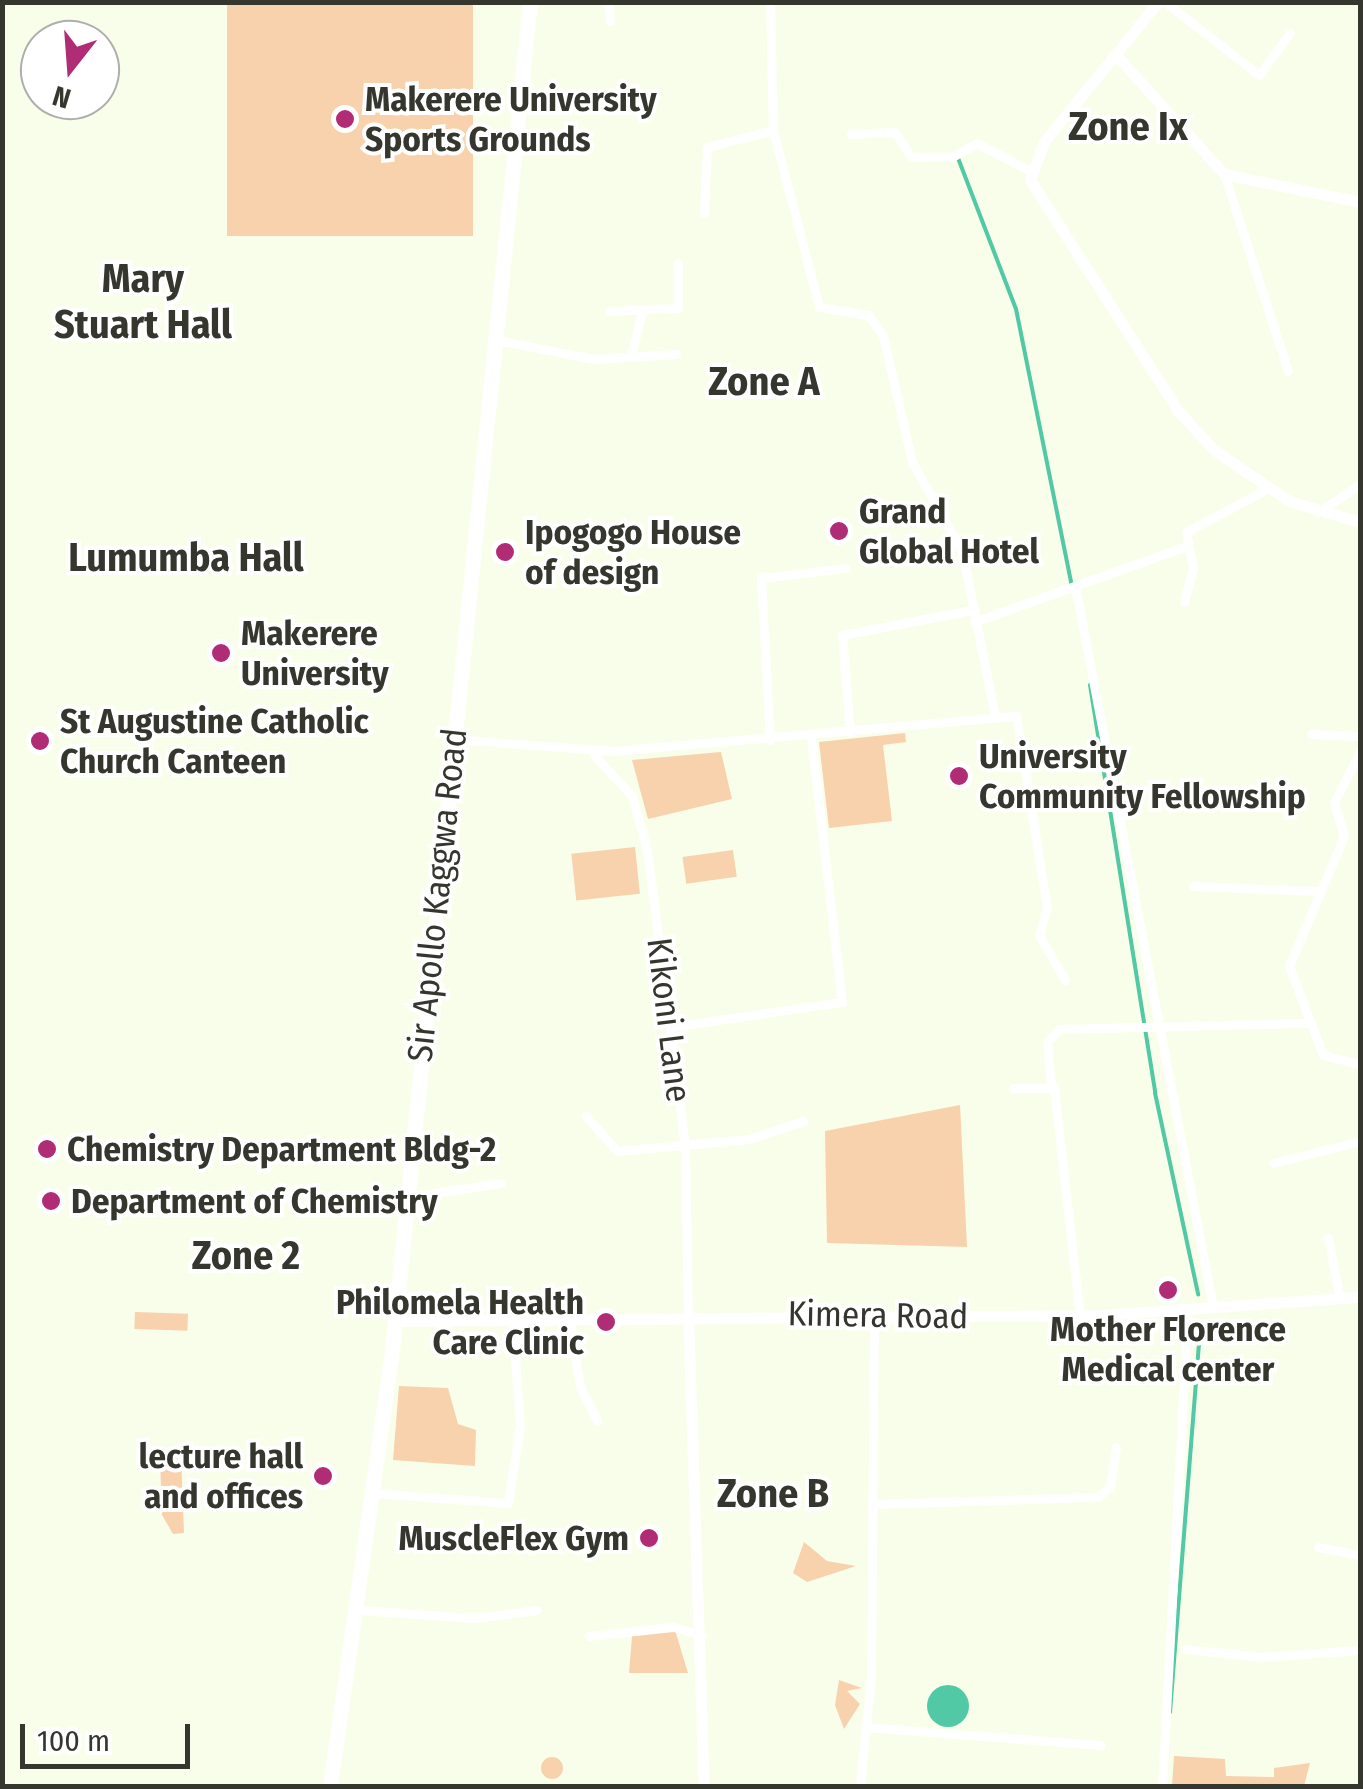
<!DOCTYPE html>
<style>
body{margin:0}
#map{position:relative;width:1363px;height:1789px;overflow:hidden;background:#f9feea;font-family:"Fira Sans Condensed",sans-serif}
div>[style]{position:absolute}
.green>*{inset:0;background:#f7d2ac;transform-origin:0 0}
.round{border-radius:50%}
.water>*{inset:0;background:#50c9a4}
.stream>*{height:4px;margin:-2px;padding:0 2px;transform-origin:2px;border-radius:2px;background:#50c9a4}
.minor>*{height:9px;margin:-4.5px;padding:0 4.5px;transform-origin:4.5px;border-radius:4.5px;background:#fff}
.tertiary>*{height:11px;margin:-5.5px;padding:0 5.5px;transform-origin:5.5px;border-radius:5.5px;background:#fff}
.primary>*{height:15px;margin:-7.5px;padding:0 7.5px;transform-origin:7.5px;border-radius:7.5px;background:#fff}
.dots>*{width:28px;height:28px;translate:-50% -50%;box-sizing:border-box;border:5px solid #fff;border-radius:50%}
span{translate:-50% -50%;white-space:nowrap;text-align:center;line-height:1.15;-webkit-text-stroke:8px #fff;paint-order:stroke}
.poi-label{font-size:35px;color:#35372f;font-weight:700}
.left{translate:0 -50%;text-align:left}
.right{translate:-100% -50%;text-align:right}
.street-label{font-size:35px;color:#35372f}
.quarter-label{font-size:40px;color:#35372f;font-weight:700}
.frame{position:absolute;inset:0;border:5px solid #35372f;pointer-events:none}
.north{position:absolute;left:20px;top:20px;width:100px;height:100px;box-sizing:border-box;background:#fff;border:2px solid #aeafac;border-radius:50%;rotate:197deg;font-size:28px;font-weight:700;line-height:40px;text-align:center;color:#35372f}
.north::after{content:'';display:block;margin:auto;width:35px;height:45px;background:#b02d76;clip-path:polygon(50% 0,100% 100%,50% 72%,0 100%)}
.scale{position:absolute;left:20px;top:1724px;width:170px;height:45px;box-sizing:border-box;border:5px solid #35372f;border-top:0;padding-left:12px;font-size:30px;line-height:35px;white-space:nowrap;color:#35372f;-webkit-text-stroke:8px #fff;paint-order:stroke}
</style>
<div id="map">
<div class="green">
<i style="left:227px;top:3px;width:246px;height:233px"></i>
<i style="clip-path:polygon(905px 733px,906px 742px,883px 745px,892px 821px,829px 828px,819px 742px)"></i>
<i style="clip-path:polygon(721px 752px,732px 799px,648px 819px,632px 760px)"></i>
<i style="left:635px;top:847px;width:47px;height:64px;rotate:84deg"></i>
<i style="left:733px;top:850px;width:27px;height:51px;rotate:82deg"></i>
<i style="clip-path:polygon(960px 1105px,967px 1247px,827px 1243px,825px 1131px)"></i>
<i style="left:135px;top:1312px;width:53px;height:17px;rotate:2deg"></i>
<i style="clip-path:polygon(399px 1386px,448px 1388px,458px 1424px,476px 1430px,475px 1466px,393px 1460px)"></i>
<i style="clip-path:polygon(181px 1456px,184px 1533px,173px 1534px,162px 1515px,160px 1458px)"></i>
<i style="clip-path:polygon(804px 1542px,827px 1561px,856px 1566px,807px 1582px,793px 1573px)"></i>
<i style="clip-path:polygon(675px 1630px,688px 1673px,629px 1673px,632px 1636px)"></i>
<i style="clip-path:polygon(839px 1680px,862px 1688px,847px 1691px,860px 1704px,844px 1729px,835px 1705px)"></i>
<i style="clip-path:polygon(1174px 1756px,1225px 1759px,1226px 1776px,1274px 1777px,1274px 1768px,1310px 1763px,1304px 1786px,1172px 1786px)"></i>
<i class="round" style="left:541px;top:1757px;width:22px;height:22px"></i>
</div>
<div class="water">
<i class="round" style="left:927px;top:1685px;width:42px;height:42px"></i>
</div>
<div class="stream">
<i style="left:958px;top:158px;width:162px;rotate:69deg"></i>
<i style="left:1016px;top:309px;width:284px;rotate:78.6deg"></i>
<i style="left:1090px;top:685px;width:413px;rotate:80.9deg"></i>
<i style="left:1155px;top:1093px;width:206px;rotate:77.9deg"></i>
<i style="left:1170px;top:1712px;width:385px;rotate:-85.5deg"></i>
</div>
<div class="minor">
<i style="left:608px;top:2px;width:19px;rotate:84deg"></i>
<i style="left:770px;top:2px;width:128px;rotate:88.7deg"></i>
<i style="left:773px;top:130px;width:183px;rotate:75.4deg"></i>
<i style="left:819px;top:307px;width:50px;rotate:9.3deg"></i>
<i style="left:868px;top:315px;width:26px;rotate:54deg"></i>
<i style="left:883px;top:336px;width:129px;rotate:77deg"></i>
<i style="left:912px;top:462px;width:102px;rotate:60.7deg"></i>
<i style="left:962px;top:551px;width:168px;rotate:78.7deg"></i>
<i style="left:1165px;top:2px;width:119px;rotate:37.8deg"></i>
<i style="left:1259px;top:75px;width:52px;rotate:-53.6deg"></i>
<i style="left:851px;top:134px;width:44px;rotate:-2.6deg"></i>
<i style="left:895px;top:132px;width:30px;rotate:57deg"></i>
<i style="left:911px;top:157px;width:41px"></i>
<i style="left:952px;top:157px;width:29px;rotate:-29deg"></i>
<i style="left:977px;top:143px;width:58px;rotate:27.9deg"></i>
<i style="left:1224px;top:174px;width:207px;rotate:72deg"></i>
<i style="left:704px;top:213px;width:66px;rotate:-87.4deg"></i>
<i style="left:707px;top:147px;width:68px;rotate:-14.4deg"></i>
<i style="left:609px;top:311px;width:69px;rotate:-2.5deg"></i>
<i style="left:678px;top:308px;width:45px;rotate:-90deg"></i>
<i style="left:496px;top:340px;width:100px;rotate:11deg"></i>
<i style="left:594px;top:359px;width:82px;rotate:-3.5deg"></i>
<i style="left:632px;top:352px;width:42px;rotate:-76.3deg"></i>
<i style="left:1319px;top:512px;width:50px;rotate:-34.3deg"></i>
<i style="left:1076px;top:591px;width:729px;rotate:79.17deg"></i>
<i style="left:1184px;top:602px;width:35px;rotate:-75deg"></i>
<i style="left:1193px;top:568px;width:37px;rotate:-101deg"></i>
<i style="left:1186px;top:532px;width:92px;rotate:-28deg"></i>
<i style="left:974px;top:622px;width:222px;rotate:-19.7deg"></i>
<i style="left:850px;top:732px;width:97px;rotate:-94.7deg"></i>
<i style="left:842px;top:635px;width:132px;rotate:-10.9deg"></i>
<i style="left:1311px;top:734px;width:49px;rotate:2.3deg"></i>
<i style="left:454px;top:739px;width:159px;rotate:4.3deg"></i>
<i style="left:613px;top:751px;width:405px;rotate:-5deg"></i>
<i style="left:1016px;top:716px;width:193px;rotate:80.8deg"></i>
<i style="left:1047px;top:907px;width:29px;rotate:106deg"></i>
<i style="left:1039px;top:935px;width:52px;rotate:60deg"></i>
<i style="left:770px;top:740px;width:162px;rotate:-93.2deg"></i>
<i style="left:761px;top:578px;width:85px;rotate:-6.8deg"></i>
<i style="left:1360px;top:752px;width:56px;rotate:117.5deg"></i>
<i style="left:1334px;top:802px;width:35px;rotate:74deg"></i>
<i style="left:1344px;top:836px;width:141px;rotate:112.9deg"></i>
<i style="left:1289px;top:966px;width:95px;rotate:69.1deg"></i>
<i style="left:1323px;top:1055px;width:38px;rotate:14deg"></i>
<i style="left:593px;top:754px;width:57px;rotate:47.1deg"></i>
<i style="left:632px;top:796px;width:56px;rotate:74.5deg"></i>
<i style="left:647px;top:850px;width:300px;rotate:82.7deg"></i>
<i style="left:685px;top:1148px;width:165px;rotate:89deg"></i>
<i style="left:1193px;top:886px;width:125px;rotate:2.3deg"></i>
<i style="left:670px;top:1027px;width:174px;rotate:-8.3deg"></i>
<i style="left:842px;top:1002px;width:267px;rotate:-96.7deg"></i>
<i style="left:1051px;top:1085px;width:43px;rotate:-95.3deg"></i>
<i style="left:1047px;top:1042px;width:18px;rotate:-47deg"></i>
<i style="left:1059px;top:1029px;width:251px;rotate:-1.4deg"></i>
<i style="left:1013px;top:1088px;width:41px"></i>
<i style="left:1054px;top:1088px;width:228px;rotate:83.5deg"></i>
<i style="left:586px;top:1116px;width:47px;rotate:48.5deg"></i>
<i style="left:617px;top:1151px;width:133px;rotate:-5.2deg"></i>
<i style="left:749px;top:1139px;width:57px;rotate:-18.4deg"></i>
<i style="left:1273px;top:1163px;width:90px;rotate:-14.2deg"></i>
<i style="left:407px;top:1197px;width:95px;rotate:-8.5deg"></i>
<i style="left:1328px;top:1238px;width:62px;rotate:78.9deg"></i>
<i style="left:569px;top:1316px;width:72px;rotate:81.2deg"></i>
<i style="left:580px;top:1387px;width:38px;rotate:63deg"></i>
<i style="left:374px;top:1493px;width:134px;rotate:4.3deg"></i>
<i style="left:508px;top:1503px;width:79px;rotate:-81.3deg"></i>
<i style="left:520px;top:1425px;width:107px;rotate:-94.3deg"></i>
<i style="left:872px;top:1504px;width:225px;rotate:-1.8deg"></i>
<i style="left:1097px;top:1497px;width:16px;rotate:-38deg"></i>
<i style="left:1110px;top:1487px;width:40px;rotate:-81.5deg"></i>
<i style="left:1318px;top:1547px;width:43px;rotate:10.8deg"></i>
<i style="left:359px;top:1610px;width:114px;rotate:4deg"></i>
<i style="left:473px;top:1618px;width:64px;rotate:-7.1deg"></i>
<i style="left:589px;top:1636px;width:84px;rotate:-6.1deg"></i>
<i style="left:673px;top:1627px;width:30px;rotate:15deg"></i>
<i style="left:1186px;top:1649px;width:75px;rotate:6.1deg"></i>
<i style="left:1261px;top:1657px;width:99px;rotate:-4deg"></i>
<i style="left:865px;top:1727px;width:236px;rotate:4.4deg"></i>
<i style="left:860px;top:1786px;width:112px;rotate:-84.3deg"></i>
<i style="left:871px;top:1675px;width:359px;rotate:-89.5deg"></i>
<i style="left:1162px;top:1786px;width:478px;rotate:-86.9deg"></i>
</div>
<div class="tertiary">
<i style="left:1158px;top:2px;width:181px;rotate:129.2deg"></i>
<i style="left:1044px;top:142px;width:40px;rotate:110.2deg"></i>
<i style="left:1030px;top:180px;width:276px;rotate:57.3deg"></i>
<i style="left:1179px;top:412px;width:50px;rotate:47.4deg"></i>
<i style="left:1213px;top:449px;width:92px;rotate:34.4deg"></i>
<i style="left:1289px;top:501px;width:74px;rotate:16.5deg"></i>
<i style="left:1117px;top:56px;width:159px;rotate:47.8deg"></i>
<i style="left:1224px;top:174px;width:139px;rotate:11.6deg"></i>
<i style="left:688px;top:1313px;width:473px;rotate:88.1deg"></i>
<i style="left:394px;top:1321px;width:706px;rotate:-0.49deg"></i>
<i style="left:1100px;top:1315px;width:261px;rotate:-4deg"></i>
</div>
<div class="primary">
<i style="left:330px;top:1786px;width:430px;rotate:-81.9deg"></i>
<i style="left:391px;top:1360px;width:1365px;rotate:-84.16deg"></i>
</div>
<div class="dots">
<i style="left:345px;top:119px;background:#b02d76"></i>
<i style="left:839px;top:531px;background:#b02d76"></i>
<i style="left:505px;top:552px;background:#b02d76"></i>
<i style="left:221px;top:653px;background:#b02d76"></i>
<i style="left:40px;top:741px;background:#b02d76"></i>
<i style="left:959px;top:776px;background:#b02d76"></i>
<i style="left:47px;top:1149px;background:#b02d76"></i>
<i style="left:51px;top:1201px;background:#b02d76"></i>
<i style="left:1168px;top:1290px;background:#b02d76"></i>
<i style="left:606px;top:1322px;background:#b02d76"></i>
<i style="left:323px;top:1476px;background:#b02d76"></i>
<i style="left:649px;top:1538px;background:#b02d76"></i>
</div>
<div class="poi-label">
<span class="left" style="left:365px;top:119px">Makerere University<br>Sports Grounds</span>
<span class="left" style="left:859px;top:531px">Grand<br>Global Hotel</span>
<span class="left" style="left:525px;top:552px">Ipogogo House<br>of design</span>
<span class="left" style="left:241px;top:653px">Makerere<br>University</span>
<span class="left" style="left:60px;top:741px">St Augustine Catholic<br>Church Canteen</span>
<span class="left" style="left:979px;top:776px">University<br>Community Fellowship</span>
<span class="left" style="left:67px;top:1149px">Chemistry Department Bldg-2</span>
<span class="left" style="left:71px;top:1201px">Department of Chemistry</span>
<span class="right" style="left:584px;top:1322px">Philomela Health<br>Care Clinic</span>
<span style="left:1168px;top:1349px">Mother Florence<br>Medical center</span>
<span class="right" style="left:303px;top:1476px">lecture hall<br>and offices</span>
<span class="right" style="left:629px;top:1538px">MuscleFlex Gym</span>
</div>
<div class="street-label">
<span style="left:437px;top:895px;rotate:-84deg">Sir Apollo Kaggwa Road</span>
<span style="left:669px;top:1020px;rotate:83deg">Kikoni Lane</span>
<span style="left:878px;top:1315px;rotate:1deg">Kimera Road</span>
</div>
<div class="quarter-label">
<span style="left:1128px;top:127px">Zone Ix</span>
<span style="left:143px;top:302px">Mary<br>Stuart Hall</span>
<span style="left:764px;top:382px">Zone A</span>
<span style="left:186px;top:558px">Lumumba Hall</span>
<span style="left:246px;top:1256px">Zone 2</span>
<span style="left:773px;top:1494px">Zone B</span>
</div>
<div class="frame"></div>
<div class="north">N</div>
<div class="scale">100 m</div>
</div>
